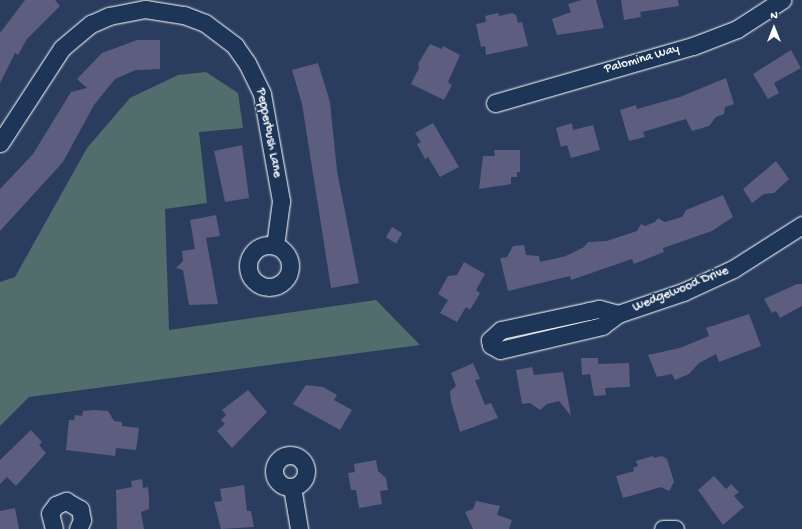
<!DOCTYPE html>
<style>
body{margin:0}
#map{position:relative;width:802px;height:529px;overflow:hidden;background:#2a3d5f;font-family:"Gochi Hand",sans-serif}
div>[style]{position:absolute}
.green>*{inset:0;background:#526e6c}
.building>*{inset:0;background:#5c5d7f;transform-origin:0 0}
.roads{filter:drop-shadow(0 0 1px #fff) drop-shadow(0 0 1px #fff)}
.street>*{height:17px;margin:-8.5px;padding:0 8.5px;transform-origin:8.5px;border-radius:8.5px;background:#1d3557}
.street>.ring{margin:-8.5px;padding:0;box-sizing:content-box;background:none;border:17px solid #1d3557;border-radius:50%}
span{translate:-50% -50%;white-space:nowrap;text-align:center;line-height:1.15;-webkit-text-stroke:3px #1d3557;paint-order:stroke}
.street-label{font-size:13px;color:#fff}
.north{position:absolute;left:754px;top:8px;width:40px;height:40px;-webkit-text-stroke:3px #1d3557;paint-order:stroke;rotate:0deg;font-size:11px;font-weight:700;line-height:16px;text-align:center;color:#fff}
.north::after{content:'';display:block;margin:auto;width:14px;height:18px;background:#fff;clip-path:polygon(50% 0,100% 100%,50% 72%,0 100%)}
</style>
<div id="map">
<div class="green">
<i style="clip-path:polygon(206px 72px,238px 93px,243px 128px,199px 132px,207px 203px,165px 209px,169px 330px,376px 300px,420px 345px,29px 397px,0 426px,0 282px,15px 277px,87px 148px,130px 98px,178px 75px)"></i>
</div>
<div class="building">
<i style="clip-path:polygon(25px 0,55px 0,60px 6px,27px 39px,18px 55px,15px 53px,0 83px,0 33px)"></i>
<i style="clip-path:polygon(582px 0,596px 0,604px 28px,557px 35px,552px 19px,571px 12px,568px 4px)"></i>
<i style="clip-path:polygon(621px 0,678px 0,679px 6px,640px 12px,641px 17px,624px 20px)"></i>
<i style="clip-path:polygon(498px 13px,499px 16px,512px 13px,516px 15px,518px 23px,522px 22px,528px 46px,486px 55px,485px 46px,481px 47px,476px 24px,486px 22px,485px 16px)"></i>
<i style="clip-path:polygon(137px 40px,160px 40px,160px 69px,136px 70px,115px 79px,94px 105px,63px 162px,0 231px,0 189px,33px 154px,71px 92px,87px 88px,77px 79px,102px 53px)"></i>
<i style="clip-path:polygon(430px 44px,442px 49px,443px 46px,460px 55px,448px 82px,452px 85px,444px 100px,411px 84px,419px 68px,418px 64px)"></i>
<i style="clip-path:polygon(791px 50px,801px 68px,774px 83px,779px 93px,768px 99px,753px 74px)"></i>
<i style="clip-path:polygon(318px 63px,330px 102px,337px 171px,359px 283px,331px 288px,302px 104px,292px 70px)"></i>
<i style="clip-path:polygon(726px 78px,734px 104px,725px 107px,724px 114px,716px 117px,709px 126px,692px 131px,686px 119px,643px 132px,645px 137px,629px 141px,620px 110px,636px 105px,637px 109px,680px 97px)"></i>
<i style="clip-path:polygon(433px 123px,459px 167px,440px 177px,428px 157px,425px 159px,417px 144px,421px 142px,415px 133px)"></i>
<i style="clip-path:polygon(572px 123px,573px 130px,593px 125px,600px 150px,571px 158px,567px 145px,561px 147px,556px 128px)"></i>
<i style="clip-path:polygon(242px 145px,249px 198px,225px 202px,214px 151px)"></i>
<i style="clip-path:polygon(494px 150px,520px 150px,520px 172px,517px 172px,517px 177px,511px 177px,511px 184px,479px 189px,483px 156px,495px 156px)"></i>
<i style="clip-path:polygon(776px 161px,789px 179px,774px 193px,764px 194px,752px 203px,743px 189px)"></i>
<i style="clip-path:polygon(723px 195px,733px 217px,712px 231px,663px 248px,664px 252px,634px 264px,632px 259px,571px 280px,570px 276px,508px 291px,500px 258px,507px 257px,513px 246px,524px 245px,526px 255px,539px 256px,540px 262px,566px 256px,584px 247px,588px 242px,607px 241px,637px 231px,641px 224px,645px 226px,655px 222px,658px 218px,665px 222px,682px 217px,686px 210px)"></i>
<i style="clip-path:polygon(216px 215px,220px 236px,206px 238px,218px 304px,189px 305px,183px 270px,176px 268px,183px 261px,182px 251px,195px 249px,190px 220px)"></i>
<i style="left:392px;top:227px;width:12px;height:12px;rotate:31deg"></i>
<i style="clip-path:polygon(464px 262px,485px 274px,476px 290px,480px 293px,470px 310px,466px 307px,457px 322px,440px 313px,448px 300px,438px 294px,448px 276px,457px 275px)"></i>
<i style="clip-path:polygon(797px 284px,802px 284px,802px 306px,780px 318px,776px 311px,772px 313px,764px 299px)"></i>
<i style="clip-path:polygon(749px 314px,761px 346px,719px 362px,716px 354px,699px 363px,689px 374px,675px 380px,672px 374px,657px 377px,648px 355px,680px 348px,709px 336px,706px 328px)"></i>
<i style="clip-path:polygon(581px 358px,598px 358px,598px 364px,629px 363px,630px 387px,605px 388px,606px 395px,594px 396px,590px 374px,582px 375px)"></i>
<i style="clip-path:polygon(473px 363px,480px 379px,475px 380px,485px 405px,491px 403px,498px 418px,460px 432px,451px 401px,450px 391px,456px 386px,451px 373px)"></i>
<i style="clip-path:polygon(532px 367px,534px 375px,563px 372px,571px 416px,559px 401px,547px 404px,540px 410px,530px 403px,522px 404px,516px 370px)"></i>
<i style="clip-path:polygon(306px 385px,323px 387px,337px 395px,334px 400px,352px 410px,340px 430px,293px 404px)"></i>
<i style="clip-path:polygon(248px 390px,267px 412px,232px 448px,217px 431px,225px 424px,221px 420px,226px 415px,222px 410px)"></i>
<i style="clip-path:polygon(94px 410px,108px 411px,114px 421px,122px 422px,122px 426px,139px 428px,136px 450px,116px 448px,115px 456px,66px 450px,69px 420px,74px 420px,75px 415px,82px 416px,83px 411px)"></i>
<i style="clip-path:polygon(31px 430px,42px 442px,39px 445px,46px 453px,16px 486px,7px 477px,0 484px,0 460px)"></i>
<i style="clip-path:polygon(653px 456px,654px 458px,662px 456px,667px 459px,674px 482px,669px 491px,661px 487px,623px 498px,616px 476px,634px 471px,633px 468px,638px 466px,636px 461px)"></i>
<i style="clip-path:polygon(376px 460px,378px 471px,386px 478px,388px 490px,380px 491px,382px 504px,359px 508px,356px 490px,351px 490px,348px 473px,355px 472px,354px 464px)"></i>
<i style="clip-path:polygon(714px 476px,726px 489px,731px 484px,739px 492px,734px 496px,744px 507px,723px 525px,698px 490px)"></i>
<i style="clip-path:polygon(142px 479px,143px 488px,148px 487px,149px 498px,149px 509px,141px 512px,144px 529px,117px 529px,116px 490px,132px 487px,131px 481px)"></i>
<i style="clip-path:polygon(244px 485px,247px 511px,251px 511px,254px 527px,221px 529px,214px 502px,222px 501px,220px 489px)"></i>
<i style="clip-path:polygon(476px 501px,500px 506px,497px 515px,512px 520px,509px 529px,473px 529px,465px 512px,473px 509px)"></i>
<i style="clip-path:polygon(15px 508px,19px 529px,0 529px,0 511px)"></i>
</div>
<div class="roads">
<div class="street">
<i style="left:495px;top:103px;width:206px;rotate:-16.1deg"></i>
<i style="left:693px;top:46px;width:47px;rotate:-21.1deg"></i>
<i style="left:737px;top:29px;width:54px;rotate:-32.8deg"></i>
<i style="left:0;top:143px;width:113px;rotate:-56.9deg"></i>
<i style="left:62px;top:48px;width:38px;rotate:-40deg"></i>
<i style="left:91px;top:24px;width:20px;rotate:-24deg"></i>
<i style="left:109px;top:16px;width:37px;rotate:-11deg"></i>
<i style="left:145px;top:9px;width:39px;rotate:9deg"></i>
<i style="left:184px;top:15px;width:22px;rotate:21deg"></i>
<i style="left:205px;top:23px;width:38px;rotate:37deg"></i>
<i style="left:235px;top:46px;width:21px;rotate:55deg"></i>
<i style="left:247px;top:63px;width:34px;rotate:64deg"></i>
<i style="left:262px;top:94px;width:109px;rotate:79.9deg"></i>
<i style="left:281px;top:201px;width:45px;rotate:97.6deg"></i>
<i class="ring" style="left:248px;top:245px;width:25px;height:25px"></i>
<i style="left:618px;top:314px;width:20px;rotate:-165deg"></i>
<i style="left:599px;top:309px;width:10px;rotate:169deg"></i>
<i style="left:589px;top:311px;width:90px;rotate:167.8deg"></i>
<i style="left:501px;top:330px;width:15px;rotate:138deg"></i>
<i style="left:490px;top:340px;width:5px;rotate:79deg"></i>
<i style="left:491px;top:345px;width:10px;rotate:29deg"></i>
<i style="left:500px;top:350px;width:105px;rotate:-13.2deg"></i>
<i style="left:602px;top:326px;width:20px;rotate:-37deg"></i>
<i style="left:618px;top:314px;width:69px;rotate:-18.7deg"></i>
<i style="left:683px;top:292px;width:55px;rotate:-24.7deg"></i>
<i style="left:733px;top:269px;width:82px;rotate:-32.5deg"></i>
<i class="ring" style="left:274px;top:455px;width:15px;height:15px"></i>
<i style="left:292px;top:487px;width:43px;rotate:80.5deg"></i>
<i style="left:54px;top:529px;width:16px;rotate:-104deg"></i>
<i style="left:50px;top:513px;width:10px;rotate:-53deg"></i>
<i style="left:56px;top:505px;width:11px;rotate:-22deg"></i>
<i style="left:66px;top:501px;width:16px;rotate:30deg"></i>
<i style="left:80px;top:509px;width:11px;rotate:80deg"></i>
<i style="left:82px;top:520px;width:10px;rotate:114deg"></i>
<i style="left:663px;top:529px;width:12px"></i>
</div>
</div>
<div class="street-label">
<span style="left:642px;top:60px;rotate:-16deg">Palomina Way</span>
<span style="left:268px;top:133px;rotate:79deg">Pepperbush Lane</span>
<span style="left:681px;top:290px;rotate:-22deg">Wedgewood Drive</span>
</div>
<div class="north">N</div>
</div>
